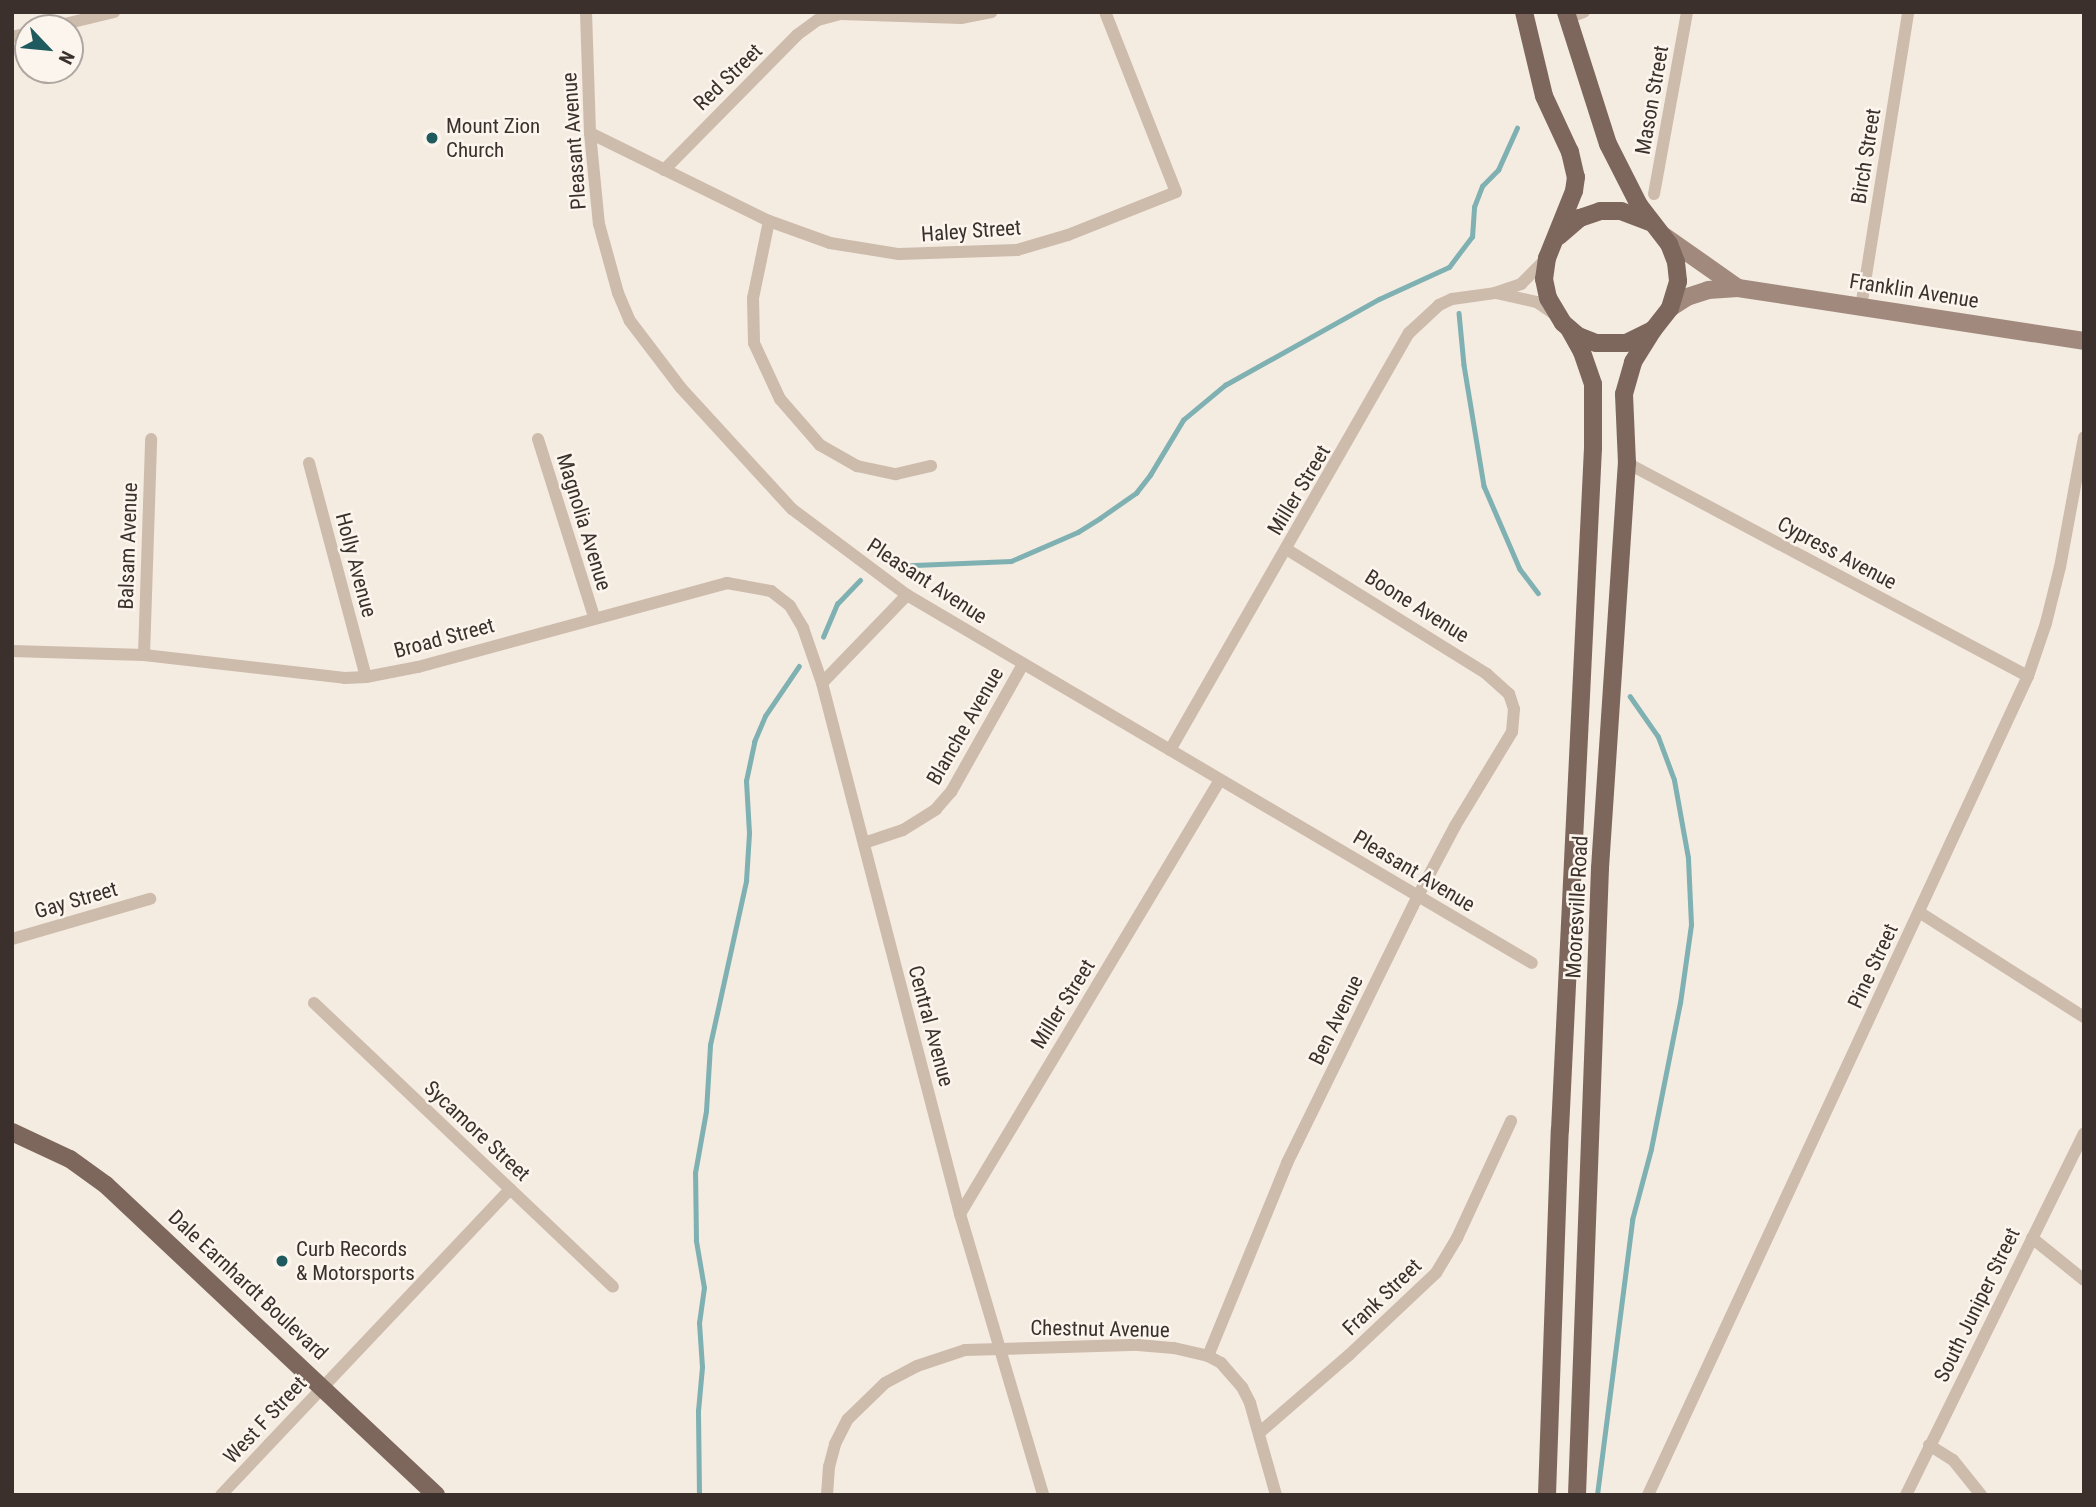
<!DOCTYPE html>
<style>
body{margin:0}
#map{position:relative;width:2096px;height:1507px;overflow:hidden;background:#f4ebe1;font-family:"Roboto Condensed",sans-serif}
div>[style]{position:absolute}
.stream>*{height:4.5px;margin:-2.25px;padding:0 2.25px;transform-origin:2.25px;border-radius:2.25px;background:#7fb0b2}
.street>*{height:12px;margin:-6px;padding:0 6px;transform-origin:6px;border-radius:6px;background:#cdbbac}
.secondary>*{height:18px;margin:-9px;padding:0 9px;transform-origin:9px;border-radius:9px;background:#a18a7d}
.primary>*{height:18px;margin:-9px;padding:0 9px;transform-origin:9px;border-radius:9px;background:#7d675c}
.dots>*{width:19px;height:19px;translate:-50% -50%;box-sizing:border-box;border:4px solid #fbf5ee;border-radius:50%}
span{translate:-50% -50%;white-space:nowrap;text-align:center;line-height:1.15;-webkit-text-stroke:5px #fbf5ee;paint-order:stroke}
.street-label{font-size:21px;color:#3b302b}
.poi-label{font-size:21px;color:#3b302b}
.left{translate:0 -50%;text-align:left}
.frame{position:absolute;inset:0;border:14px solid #3b302b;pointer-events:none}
.north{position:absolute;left:14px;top:14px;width:70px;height:70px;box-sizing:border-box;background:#fbf5ee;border:2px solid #aea6a0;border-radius:50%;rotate:116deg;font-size:19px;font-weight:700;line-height:28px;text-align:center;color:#3b302b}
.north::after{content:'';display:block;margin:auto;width:24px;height:32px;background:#1f5a5e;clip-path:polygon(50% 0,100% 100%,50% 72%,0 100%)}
</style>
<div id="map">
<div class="stream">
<i style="left:1459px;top:313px;width:52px;rotate:84.5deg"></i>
<i style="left:1464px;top:365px;width:123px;rotate:80.6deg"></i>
<i style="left:1484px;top:486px;width:90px;rotate:66.6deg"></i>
<i style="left:1520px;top:569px;width:30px;rotate:53deg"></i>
<i style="left:891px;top:566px;width:120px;rotate:-2.4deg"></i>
<i style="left:1011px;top:561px;width:73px;rotate:-23.4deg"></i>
<i style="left:1078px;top:532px;width:26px;rotate:-32deg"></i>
<i style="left:1100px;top:518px;width:44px;rotate:-34.8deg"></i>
<i style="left:1136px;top:493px;width:23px;rotate:-52deg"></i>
<i style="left:1150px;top:475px;width:64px;rotate:-59deg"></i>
<i style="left:1183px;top:420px;width:55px;rotate:-39.8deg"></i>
<i style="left:1225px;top:385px;width:176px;rotate:-29.2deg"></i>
<i style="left:1379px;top:299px;width:77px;rotate:-24.6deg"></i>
<i style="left:1449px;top:267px;width:38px;rotate:-53deg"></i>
<i style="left:1472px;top:237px;width:30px;rotate:-86deg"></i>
<i style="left:1474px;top:207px;width:22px;rotate:-69deg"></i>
<i style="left:1482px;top:186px;width:23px;rotate:-45deg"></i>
<i style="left:1498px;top:170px;width:46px;rotate:-65.7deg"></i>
<i style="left:823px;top:637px;width:36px;rotate:-67deg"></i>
<i style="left:837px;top:604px;width:33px;rotate:-46deg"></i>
<i style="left:699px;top:1495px;width:84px;rotate:-90.7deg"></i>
<i style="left:698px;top:1411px;width:44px;rotate:-84.8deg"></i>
<i style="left:702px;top:1367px;width:44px;rotate:-93.9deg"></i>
<i style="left:699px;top:1323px;width:35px;rotate:-82deg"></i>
<i style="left:704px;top:1288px;width:48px;rotate:-99.7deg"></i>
<i style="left:696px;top:1241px;width:68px;rotate:-90.8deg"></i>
<i style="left:695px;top:1173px;width:63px;rotate:-79.9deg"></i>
<i style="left:706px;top:1111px;width:66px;rotate:-86.5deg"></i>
<i style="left:710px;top:1045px;width:168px;rotate:-77.6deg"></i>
<i style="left:746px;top:881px;width:48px;rotate:-86.4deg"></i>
<i style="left:749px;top:833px;width:52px;rotate:-93.3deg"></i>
<i style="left:746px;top:781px;width:40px;rotate:-78deg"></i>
<i style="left:754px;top:742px;width:28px;rotate:-67deg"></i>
<i style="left:765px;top:716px;width:60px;rotate:-55.8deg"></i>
<i style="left:1597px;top:1495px;width:277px;rotate:-82.7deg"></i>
<i style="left:1632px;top:1220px;width:73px;rotate:-75deg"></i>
<i style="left:1651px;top:1149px;width:149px;rotate:-78.8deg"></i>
<i style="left:1680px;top:1003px;width:79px;rotate:-82deg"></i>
<i style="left:1691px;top:925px;width:67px;rotate:-92.6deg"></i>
<i style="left:1688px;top:858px;width:79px;rotate:-100.2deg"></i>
<i style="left:1674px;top:780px;width:46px;rotate:-110.4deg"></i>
<i style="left:1658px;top:737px;width:49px;rotate:-125deg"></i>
</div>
<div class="street">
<i style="left:586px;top:12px;width:121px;rotate:88.1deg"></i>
<i style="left:590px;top:133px;width:91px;rotate:84.4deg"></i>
<i style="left:599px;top:224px;width:72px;rotate:74.6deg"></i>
<i style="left:618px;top:293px;width:30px;rotate:67deg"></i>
<i style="left:630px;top:321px;width:84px;rotate:52.7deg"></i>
<i style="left:681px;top:388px;width:164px;rotate:47.5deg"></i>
<i style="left:792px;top:509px;width:144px;rotate:36.8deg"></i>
<i style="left:907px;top:595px;width:725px;rotate:30.49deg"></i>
<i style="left:1568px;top:18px;width:17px;rotate:-21deg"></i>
<i style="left:48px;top:28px;width:68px;rotate:-13.6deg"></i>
<i style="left:12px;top:37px;width:16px;rotate:-14deg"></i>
<i style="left:590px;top:133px;width:199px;rotate:26.2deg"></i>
<i style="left:769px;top:221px;width:65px;rotate:19.8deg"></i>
<i style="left:830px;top:243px;width:70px;rotate:9.1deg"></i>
<i style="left:899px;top:254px;width:118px;rotate:-1.9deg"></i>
<i style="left:1017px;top:250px;width:53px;rotate:-16.4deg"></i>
<i style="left:1068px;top:235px;width:116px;rotate:-21.7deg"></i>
<i style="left:1176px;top:192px;width:193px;rotate:-111.5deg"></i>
<i style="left:664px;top:170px;width:190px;rotate:-45.4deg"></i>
<i style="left:797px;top:35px;width:26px;rotate:-36deg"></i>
<i style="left:818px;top:20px;width:24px;rotate:-15deg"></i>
<i style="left:841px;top:14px;width:120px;rotate:1.9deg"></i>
<i style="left:961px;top:18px;width:31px;rotate:-11deg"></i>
<i style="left:1654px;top:194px;width:185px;rotate:-79.7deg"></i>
<i style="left:769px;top:221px;width:79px;rotate:101.7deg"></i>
<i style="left:753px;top:298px;width:45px;rotate:88.7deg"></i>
<i style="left:754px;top:343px;width:62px;rotate:65.1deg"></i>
<i style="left:780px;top:399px;width:61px;rotate:49deg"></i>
<i style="left:820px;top:445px;width:43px;rotate:29.6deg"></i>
<i style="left:857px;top:466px;width:40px;rotate:12deg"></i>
<i style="left:896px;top:474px;width:36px;rotate:-13deg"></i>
<i style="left:1496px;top:293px;width:42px;rotate:12.4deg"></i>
<i style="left:1537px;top:302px;width:19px;rotate:35deg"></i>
<i style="left:1861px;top:307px;width:299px;rotate:-80.9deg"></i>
<i style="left:538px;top:439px;width:187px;rotate:72.5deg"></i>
<i style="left:309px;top:463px;width:221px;rotate:75.1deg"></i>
<i style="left:1627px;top:463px;width:454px;rotate:28deg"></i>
<i style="left:907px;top:595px;width:122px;rotate:134deg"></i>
<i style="left:822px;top:683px;width:549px;rotate:75.43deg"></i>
<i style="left:960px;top:1214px;width:293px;rotate:73.5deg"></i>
<i style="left:12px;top:651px;width:132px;rotate:1.7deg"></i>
<i style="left:144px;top:655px;width:202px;rotate:6.5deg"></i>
<i style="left:345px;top:678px;width:21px;rotate:-3deg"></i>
<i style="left:366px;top:677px;width:53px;rotate:-10.9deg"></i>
<i style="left:418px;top:667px;width:320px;rotate:-15.2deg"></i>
<i style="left:727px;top:583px;width:45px;rotate:10.3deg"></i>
<i style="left:771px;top:591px;width:24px;rotate:38deg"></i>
<i style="left:790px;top:606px;width:26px;rotate:59deg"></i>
<i style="left:803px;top:628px;width:58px;rotate:70.9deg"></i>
<i style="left:144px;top:655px;width:216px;rotate:-88.1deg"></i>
<i style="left:1170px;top:750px;width:481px;rotate:-60.2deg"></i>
<i style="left:1409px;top:333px;width:41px;rotate:-43deg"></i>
<i style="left:1439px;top:305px;width:14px;rotate:-25deg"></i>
<i style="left:1452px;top:299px;width:43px;rotate:-7.9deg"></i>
<i style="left:1495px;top:293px;width:28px;rotate:-19deg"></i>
<i style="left:1521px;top:284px;width:35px;rotate:-45deg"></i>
<i style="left:864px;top:843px;width:41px;rotate:-18.4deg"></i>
<i style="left:903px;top:830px;width:39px;rotate:-32deg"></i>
<i style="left:936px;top:809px;width:23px;rotate:-49deg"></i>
<i style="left:951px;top:792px;width:147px;rotate:-60.6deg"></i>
<i style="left:1919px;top:912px;width:196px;rotate:32.5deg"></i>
<i style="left:12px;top:939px;width:144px;rotate:-16.2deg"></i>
<i style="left:314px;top:1003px;width:412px;rotate:43.5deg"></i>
<i style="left:960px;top:1214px;width:506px;rotate:-59.08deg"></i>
<i style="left:2032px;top:1238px;width:67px;rotate:38.9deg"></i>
<i style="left:1208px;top:1356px;width:209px;rotate:-67.7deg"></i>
<i style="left:1287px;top:1163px;width:297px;rotate:-63.9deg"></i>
<i style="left:1418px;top:896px;width:79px;rotate:-62.1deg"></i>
<i style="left:1455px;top:826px;width:110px;rotate:-58.8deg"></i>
<i style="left:1512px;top:732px;width:23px;rotate:-85deg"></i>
<i style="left:1514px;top:709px;width:16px;rotate:-108deg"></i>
<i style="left:1509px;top:694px;width:30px;rotate:-138deg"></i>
<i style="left:1487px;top:674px;width:237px;rotate:-148.1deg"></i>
<i style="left:1259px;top:1433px;width:119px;rotate:-40.9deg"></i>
<i style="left:1349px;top:1355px;width:120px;rotate:-43.3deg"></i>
<i style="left:1436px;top:1273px;width:41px;rotate:-59deg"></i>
<i style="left:1457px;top:1238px;width:129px;rotate:-65.2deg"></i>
<i style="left:1929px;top:1445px;width:28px;rotate:32deg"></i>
<i style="left:1953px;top:1460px;width:45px;rotate:51.3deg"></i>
<i style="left:221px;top:1495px;width:421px;rotate:-46.6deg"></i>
<i style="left:827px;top:1495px;width:28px;rotate:-86deg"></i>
<i style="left:829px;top:1467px;width:24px;rotate:-75deg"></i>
<i style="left:835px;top:1444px;width:28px;rotate:-63deg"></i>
<i style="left:848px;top:1419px;width:52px;rotate:-44.2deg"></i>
<i style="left:885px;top:1383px;width:36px;rotate:-28deg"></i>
<i style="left:917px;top:1366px;width:51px;rotate:-18.4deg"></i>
<i style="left:965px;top:1350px;width:173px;rotate:-1.7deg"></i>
<i style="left:1138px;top:1345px;width:36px;rotate:5deg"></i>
<i style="left:1174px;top:1348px;width:35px;rotate:13deg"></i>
<i style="left:1208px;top:1356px;width:15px;rotate:28deg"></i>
<i style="left:1221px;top:1363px;width:32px;rotate:49deg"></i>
<i style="left:1242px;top:1387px;width:18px;rotate:63deg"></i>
<i style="left:1250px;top:1403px;width:96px;rotate:74.2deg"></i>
<i style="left:1648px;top:1495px;width:903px;rotate:-65.11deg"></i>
<i style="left:2028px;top:676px;width:56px;rotate:-71.2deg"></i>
<i style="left:2046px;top:623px;width:58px;rotate:-76deg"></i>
<i style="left:2060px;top:567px;width:132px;rotate:-79.5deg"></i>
<i style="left:1906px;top:1495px;width:403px;rotate:-63.8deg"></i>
</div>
<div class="secondary">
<i style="left:1664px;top:236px;width:90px;rotate:35.1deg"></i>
<i style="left:1670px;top:308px;width:20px;rotate:-33deg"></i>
<i style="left:1687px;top:297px;width:22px;rotate:-18deg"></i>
<i style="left:1708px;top:290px;width:30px;rotate:-4deg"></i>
<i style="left:1738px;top:288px;width:350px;rotate:8.7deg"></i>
</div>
<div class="primary">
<i style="left:1524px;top:12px;width:86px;rotate:76.6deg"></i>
<i style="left:1544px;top:96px;width:62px;rotate:65.1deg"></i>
<i style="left:1570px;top:152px;width:26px;rotate:77deg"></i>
<i style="left:1576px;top:177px;width:14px;rotate:98deg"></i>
<i style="left:1574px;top:191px;width:72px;rotate:111.9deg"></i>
<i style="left:1547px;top:258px;width:21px;rotate:98deg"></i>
<i style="left:1544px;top:279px;width:19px;rotate:78deg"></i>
<i style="left:1548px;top:298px;width:29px;rotate:59deg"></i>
<i style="left:1563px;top:323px;width:20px;rotate:41deg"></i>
<i style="left:1578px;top:336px;width:19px;rotate:21deg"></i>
<i style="left:1596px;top:343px;width:30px"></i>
<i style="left:1626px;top:343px;width:30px;rotate:-26deg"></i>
<i style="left:1653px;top:330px;width:28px;rotate:-52deg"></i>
<i style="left:1670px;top:308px;width:28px;rotate:-73deg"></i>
<i style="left:1678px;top:281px;width:19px;rotate:-96deg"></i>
<i style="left:1676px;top:262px;width:19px;rotate:-111deg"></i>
<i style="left:1669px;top:244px;width:49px;rotate:-127.6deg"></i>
<i style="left:1639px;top:205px;width:68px;rotate:-116.9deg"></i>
<i style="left:1608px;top:144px;width:139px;rotate:-107.7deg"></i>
<i style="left:1559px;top:236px;width:28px;rotate:-41deg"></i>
<i style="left:1580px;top:218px;width:21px;rotate:-19deg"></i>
<i style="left:1600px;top:211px;width:21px"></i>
<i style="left:1621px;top:211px;width:31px;rotate:21deg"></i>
<i style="left:12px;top:1132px;width:64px;rotate:25deg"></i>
<i style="left:70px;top:1159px;width:44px;rotate:35.8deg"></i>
<i style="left:106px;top:1185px;width:453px;rotate:43.2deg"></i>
<i style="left:1547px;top:1495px;width:365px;rotate:-88deg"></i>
<i style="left:1560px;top:1130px;width:683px;rotate:-87.23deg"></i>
<i style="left:1593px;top:448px;width:64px;rotate:-90deg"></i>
<i style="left:1593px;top:384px;width:34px;rotate:-109deg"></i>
<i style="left:1582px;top:352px;width:25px;rotate:-119deg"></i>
<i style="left:1577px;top:1495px;width:627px;rotate:-87.9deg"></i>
<i style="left:1600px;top:868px;width:406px;rotate:-86.2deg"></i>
<i style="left:1627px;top:463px;width:69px;rotate:-92.5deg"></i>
<i style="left:1624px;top:394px;width:33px;rotate:-74deg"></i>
<i style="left:1633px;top:362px;width:38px;rotate:-58deg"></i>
</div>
<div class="dots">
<i style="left:432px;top:138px;background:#1f5a5e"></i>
<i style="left:282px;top:1261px;background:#1f5a5e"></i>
</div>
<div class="street-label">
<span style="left:728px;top:77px;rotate:-44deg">Red Street</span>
<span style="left:1652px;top:100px;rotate:-80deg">Mason Street</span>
<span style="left:574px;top:141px;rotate:-94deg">Pleasant Avenue</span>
<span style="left:1866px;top:156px;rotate:-81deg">Birch Street</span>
<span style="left:971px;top:231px;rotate:-4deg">Haley Street</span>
<span style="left:1914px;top:291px;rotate:9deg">Franklin Avenue</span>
<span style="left:1299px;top:490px;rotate:-59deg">Miller Street</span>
<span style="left:584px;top:522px;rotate:73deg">Magnolia Avenue</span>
<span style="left:128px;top:546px;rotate:-88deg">Balsam Avenue</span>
<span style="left:1837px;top:553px;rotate:28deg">Cypress Avenue</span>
<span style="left:356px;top:565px;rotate:75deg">Holly Avenue</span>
<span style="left:927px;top:581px;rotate:33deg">Pleasant Avenue</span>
<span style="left:1417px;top:606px;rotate:32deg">Boone Avenue</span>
<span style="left:444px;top:638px;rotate:-15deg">Broad Street</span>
<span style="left:965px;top:726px;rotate:-60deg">Blanche Avenue</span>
<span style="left:1414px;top:871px;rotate:31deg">Pleasant Avenue</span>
<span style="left:76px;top:900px;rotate:-16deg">Gay Street</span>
<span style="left:1577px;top:907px;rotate:-87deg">Mooresville Road</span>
<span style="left:1873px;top:966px;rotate:-65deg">Pine Street</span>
<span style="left:1063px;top:1004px;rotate:-58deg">Miller Street</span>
<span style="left:1336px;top:1020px;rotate:-64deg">Ben Avenue</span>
<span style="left:931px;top:1026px;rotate:75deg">Central Avenue</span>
<span style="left:477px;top:1131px;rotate:43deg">Sycamore Street</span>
<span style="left:248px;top:1285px;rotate:43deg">Dale Earnhardt Boulevard</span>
<span style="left:1382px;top:1297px;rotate:-44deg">Frank Street</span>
<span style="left:1977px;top:1305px;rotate:-64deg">South Juniper Street</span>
<span style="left:1100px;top:1329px;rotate:1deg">Chestnut Avenue</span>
<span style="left:265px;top:1420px;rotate:-47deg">West F Street</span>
</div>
<div class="poi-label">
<span class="left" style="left:446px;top:138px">Mount Zion<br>Church</span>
<span class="left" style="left:296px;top:1261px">Curb Records<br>&amp; Motorsports</span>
</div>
<div class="frame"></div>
<div class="north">N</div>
</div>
